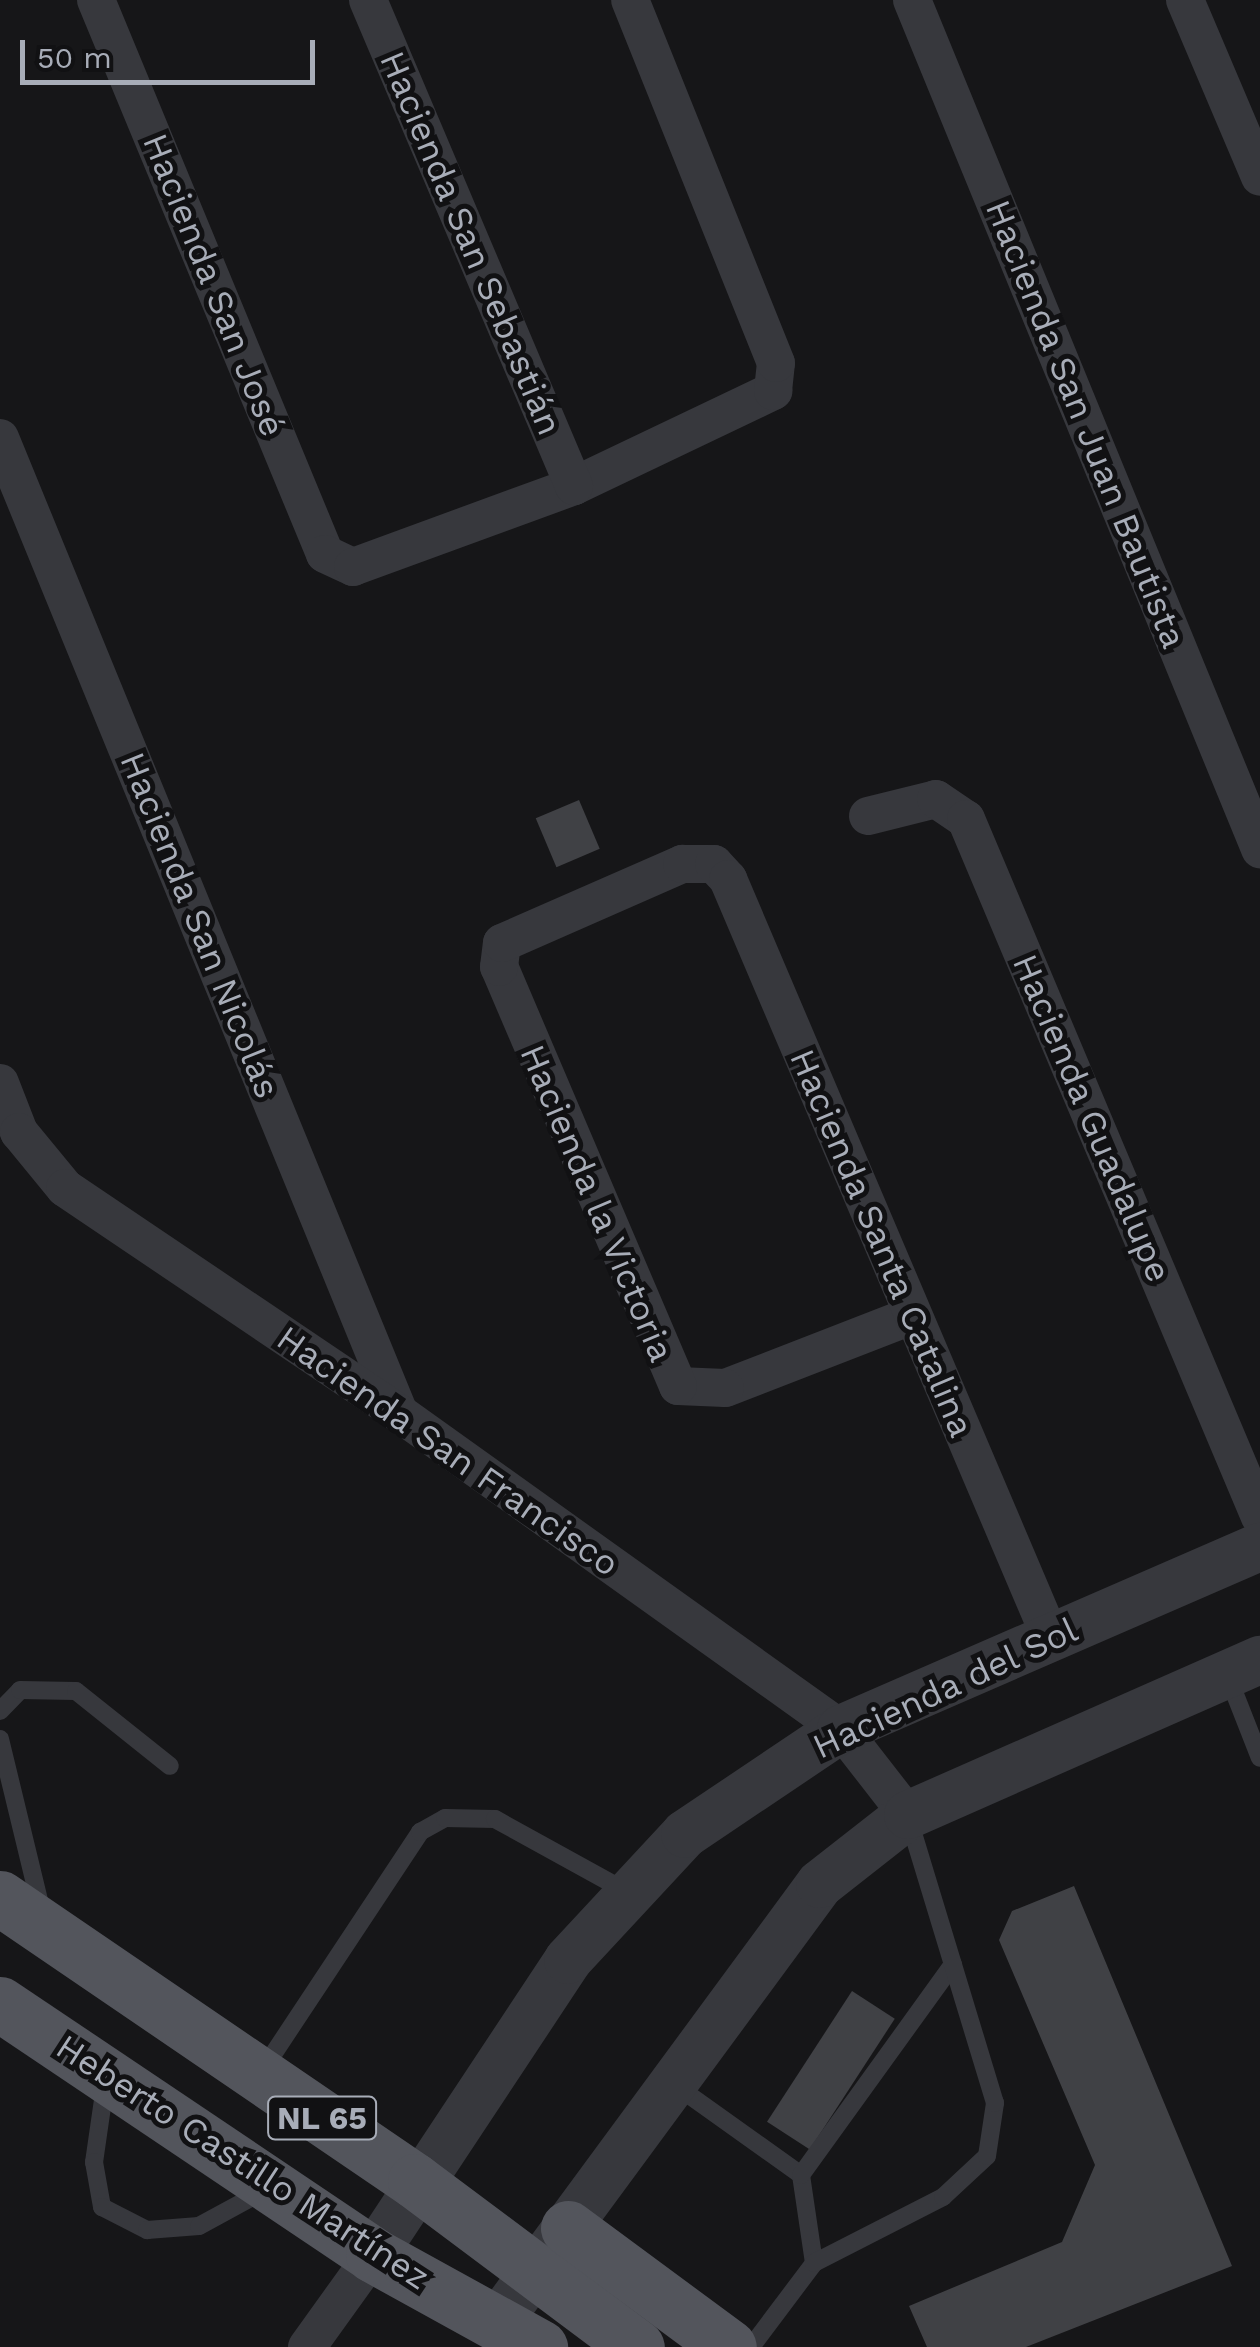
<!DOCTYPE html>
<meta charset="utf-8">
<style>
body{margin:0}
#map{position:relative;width:1260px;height:2347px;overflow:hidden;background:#161618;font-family:"Work Sans",sans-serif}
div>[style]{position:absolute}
.building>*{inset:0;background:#404145;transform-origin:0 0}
.service>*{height:18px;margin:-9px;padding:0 9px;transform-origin:9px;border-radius:9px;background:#37383d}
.minor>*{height:38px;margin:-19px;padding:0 19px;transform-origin:19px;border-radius:19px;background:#37383d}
.tertiary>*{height:48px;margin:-24px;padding:0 24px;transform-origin:24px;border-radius:24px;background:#37383d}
.primary>*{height:55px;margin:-27.5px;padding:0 27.5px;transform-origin:27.5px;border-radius:27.5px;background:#53555c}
span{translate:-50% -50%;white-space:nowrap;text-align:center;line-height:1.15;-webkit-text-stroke:10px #111113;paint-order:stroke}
.shield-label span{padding:2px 8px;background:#111113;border:2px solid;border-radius:8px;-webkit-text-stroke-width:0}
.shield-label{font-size:32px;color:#a8adb8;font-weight:700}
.street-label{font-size:35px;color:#a8adb8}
.scale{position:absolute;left:20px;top:40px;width:295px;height:45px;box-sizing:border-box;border:5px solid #a8adb8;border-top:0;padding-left:12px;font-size:30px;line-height:35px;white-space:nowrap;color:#a8adb8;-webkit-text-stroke:8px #111113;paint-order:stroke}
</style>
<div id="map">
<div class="building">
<i style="left:579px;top:800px;width:53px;height:47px;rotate:67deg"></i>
<i style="clip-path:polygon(1074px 1886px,1232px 2266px,1026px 2347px,927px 2347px,909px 2306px,1062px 2242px,1095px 2165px,999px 1940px,1012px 1911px)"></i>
<i style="left:852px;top:1991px;width:51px;height:156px;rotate:33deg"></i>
</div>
<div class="service">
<i style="left:1227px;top:1674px;width:90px;rotate:68.6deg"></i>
<i style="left:0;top:1711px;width:29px;rotate:-46deg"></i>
<i style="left:20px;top:1690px;width:56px;rotate:1deg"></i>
<i style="left:76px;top:1691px;width:120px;rotate:38.6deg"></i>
<i style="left:0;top:1739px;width:175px;rotate:76.4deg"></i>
<i style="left:262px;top:2071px;width:287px;rotate:-56.5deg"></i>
<i style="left:420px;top:1832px;width:29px;rotate:-29deg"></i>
<i style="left:445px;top:1818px;width:50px;rotate:1.1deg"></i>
<i style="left:495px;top:1819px;width:153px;rotate:28.9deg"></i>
<i style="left:675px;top:2085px;width:155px;rotate:35.5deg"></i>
<i style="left:105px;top:2086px;width:77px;rotate:98.2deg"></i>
<i style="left:94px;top:2162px;width:46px;rotate:79.9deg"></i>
<i style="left:102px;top:2207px;width:51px;rotate:27.1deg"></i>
<i style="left:147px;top:2230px;width:52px;rotate:-4.4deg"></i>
<i style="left:199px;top:2226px;width:75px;rotate:-28.6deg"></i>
<i style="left:814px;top:2263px;width:89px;rotate:-98.4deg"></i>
<i style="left:801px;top:2175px;width:260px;rotate:-54.2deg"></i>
<i style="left:751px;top:2347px;width:105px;rotate:-53.1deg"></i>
<i style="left:814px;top:2263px;width:145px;rotate:-27.1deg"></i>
<i style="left:943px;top:2197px;width:60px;rotate:-43deg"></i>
<i style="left:987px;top:2156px;width:54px;rotate:-81.4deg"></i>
<i style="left:995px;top:2103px;width:300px;rotate:-106.9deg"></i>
</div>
<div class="minor">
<i style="left:96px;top:0;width:599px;rotate:67.54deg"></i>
<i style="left:325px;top:554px;width:31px;rotate:25deg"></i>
<i style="left:353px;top:567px;width:235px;rotate:-20.1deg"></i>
<i style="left:574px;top:486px;width:221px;rotate:-25.5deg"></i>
<i style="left:773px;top:391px;width:28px;rotate:-84deg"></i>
<i style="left:776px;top:363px;width:391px;rotate:-111.9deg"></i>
<i style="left:368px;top:0;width:528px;rotate:67.03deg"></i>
<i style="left:912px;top:0;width:918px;rotate:67.71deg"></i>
<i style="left:1185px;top:0;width:192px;rotate:67deg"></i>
<i style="left:0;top:438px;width:1053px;rotate:67.74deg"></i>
<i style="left:868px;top:816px;width:70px;rotate:-14deg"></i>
<i style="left:936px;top:799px;width:36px;rotate:34deg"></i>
<i style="left:966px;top:819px;width:757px;rotate:67.16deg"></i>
<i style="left:0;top:1083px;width:53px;rotate:68.8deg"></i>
<i style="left:19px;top:1132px;width:72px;rotate:50.6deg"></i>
<i style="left:65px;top:1188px;width:403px;rotate:34deg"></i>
<i style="left:399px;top:1413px;width:543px;rotate:35.56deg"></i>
<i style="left:841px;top:1729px;width:109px;rotate:52.1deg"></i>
<i style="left:911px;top:1316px;width:199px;rotate:158.8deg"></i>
<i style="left:725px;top:1388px;width:47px;rotate:-177.6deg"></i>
<i style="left:678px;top:1386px;width:456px;rotate:-113.1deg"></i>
<i style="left:499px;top:967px;width:24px;rotate:-83deg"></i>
<i style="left:502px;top:943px;width:197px;rotate:-23.7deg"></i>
<i style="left:682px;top:864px;width:32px"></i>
<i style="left:714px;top:864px;width:21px;rotate:47deg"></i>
<i style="left:728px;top:879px;width:823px;rotate:66.96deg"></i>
<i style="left:307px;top:2347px;width:113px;rotate:-54.3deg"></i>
</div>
<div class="tertiary">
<i style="left:373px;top:2255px;width:354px;rotate:-56.5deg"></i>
<i style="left:568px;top:1960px;width:172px;rotate:-47.1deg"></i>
<i style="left:685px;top:1834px;width:188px;rotate:-33.9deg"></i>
<i style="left:841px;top:1729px;width:457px;rotate:-23.5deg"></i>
<i style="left:499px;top:2320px;width:541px;rotate:-53.64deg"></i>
<i style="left:820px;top:1884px;width:112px;rotate:-38.1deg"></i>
<i style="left:908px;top:1815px;width:385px;rotate:-23.8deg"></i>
</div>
<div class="primary">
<i style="left:0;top:1898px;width:502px;rotate:34.29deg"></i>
<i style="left:415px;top:2181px;width:277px;rotate:36.8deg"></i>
<i style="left:0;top:2004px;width:450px;rotate:33.9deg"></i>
<i style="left:373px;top:2255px;width:191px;rotate:28.9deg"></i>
<i style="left:568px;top:2228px;width:200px;rotate:36.5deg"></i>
</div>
<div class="shield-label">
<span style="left:322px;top:2118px">NL 65</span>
</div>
<div class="street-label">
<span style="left:471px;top:243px;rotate:67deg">Hacienda San Sebastián</span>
<span style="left:214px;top:285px;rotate:68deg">Hacienda San José</span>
<span style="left:1086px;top:424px;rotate:68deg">Hacienda San Juan Bautista</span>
<span style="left:200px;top:925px;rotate:68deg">Hacienda San Nicolás</span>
<span style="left:1092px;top:1118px;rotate:67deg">Hacienda Guadalupe</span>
<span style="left:597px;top:1203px;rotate:67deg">Hacienda la Victoria</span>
<span style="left:882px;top:1243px;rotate:67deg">Hacienda Santa Catalina</span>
<span style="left:448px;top:1451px;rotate:35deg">Hacienda San Francisco</span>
<span style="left:945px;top:1688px;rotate:-25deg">Hacienda del Sol</span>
<span style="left:243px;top:2162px;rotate:33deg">Heberto Castillo Martínez</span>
</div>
<div class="scale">50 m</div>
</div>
